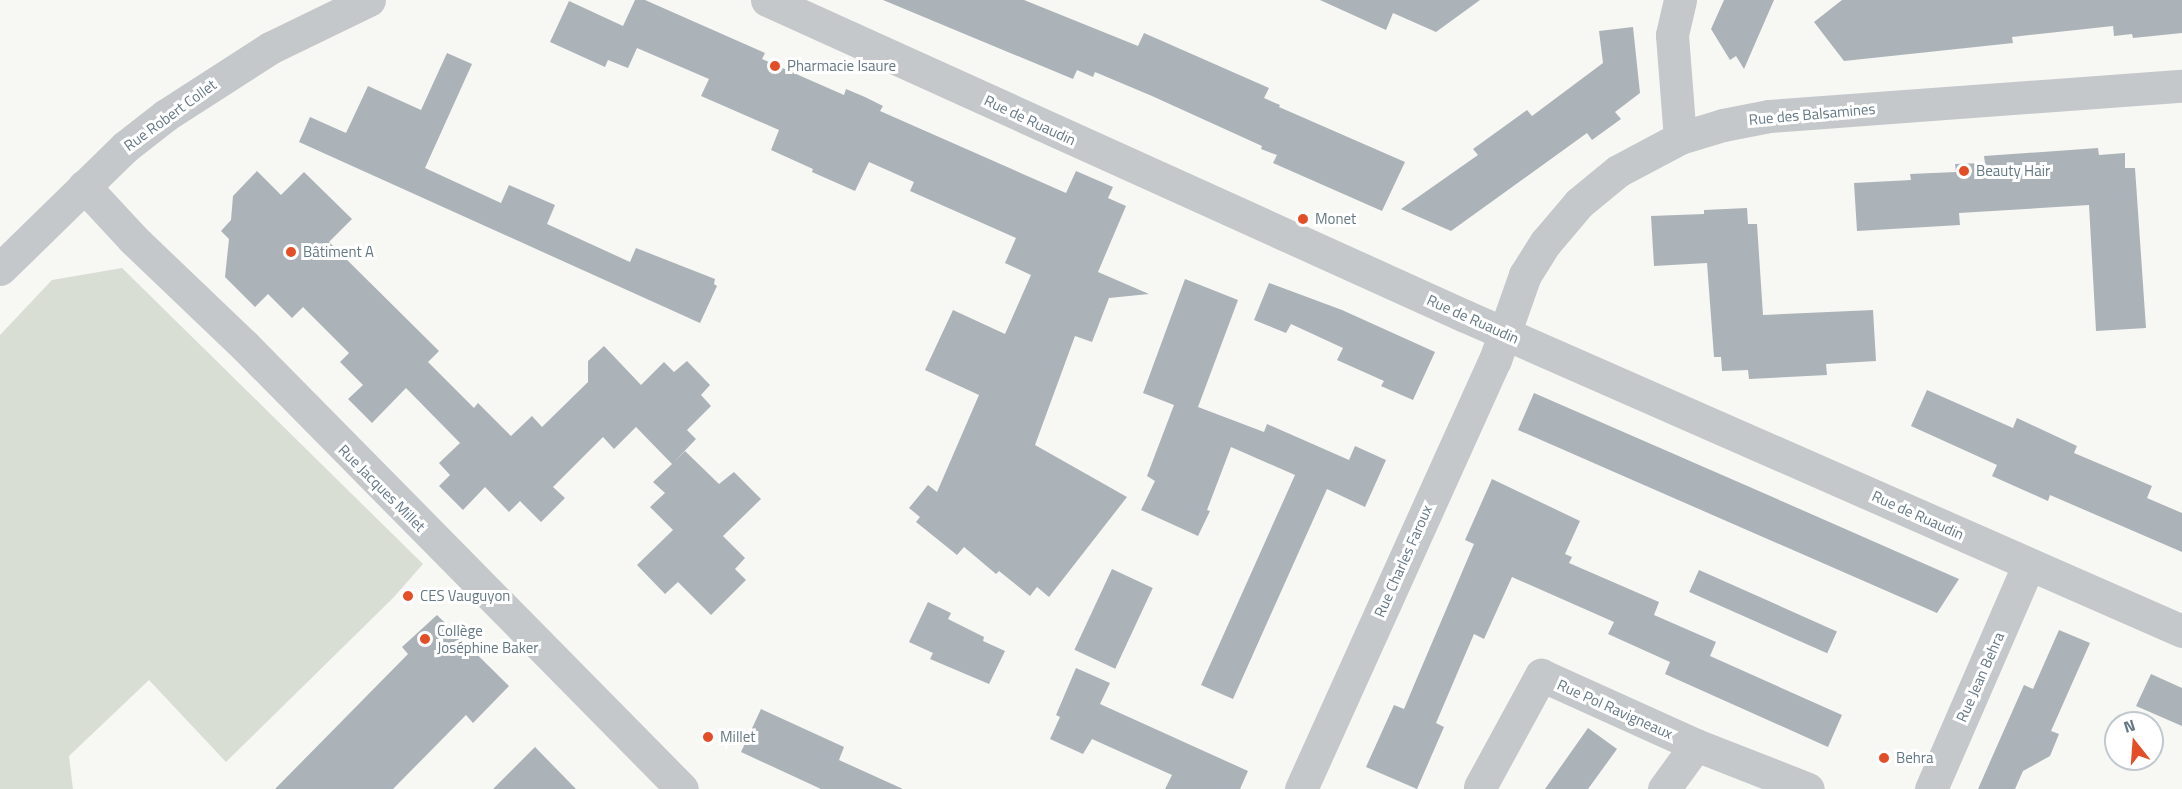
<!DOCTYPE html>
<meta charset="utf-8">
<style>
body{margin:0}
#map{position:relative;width:2182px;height:789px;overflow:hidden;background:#f7f7f3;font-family:"Titillium Web",sans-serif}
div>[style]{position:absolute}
.green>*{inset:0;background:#d8ded4}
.building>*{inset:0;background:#abb3b9;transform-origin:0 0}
.minor>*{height:33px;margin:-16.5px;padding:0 16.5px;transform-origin:16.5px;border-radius:16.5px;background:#c4c8cb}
.dots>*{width:16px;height:16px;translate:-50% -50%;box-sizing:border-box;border:3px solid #fff;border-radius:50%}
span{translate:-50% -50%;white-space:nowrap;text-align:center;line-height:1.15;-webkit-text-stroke:6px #fff;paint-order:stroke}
.poi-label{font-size:15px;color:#657885}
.left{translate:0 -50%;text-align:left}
.street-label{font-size:15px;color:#657885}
.north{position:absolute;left:2104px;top:711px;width:60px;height:60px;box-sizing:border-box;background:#fff;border:2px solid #c1c9ce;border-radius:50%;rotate:343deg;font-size:16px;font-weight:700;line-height:24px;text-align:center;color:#657885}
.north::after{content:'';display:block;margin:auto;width:21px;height:27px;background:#e44e26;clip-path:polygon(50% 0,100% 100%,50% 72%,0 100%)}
</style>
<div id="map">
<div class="green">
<i style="clip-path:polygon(122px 268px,423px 564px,393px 598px,226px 762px,149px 680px,69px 756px,73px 789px,0 789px,0 335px,52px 280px)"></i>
</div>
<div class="building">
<i style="clip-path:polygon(635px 0,645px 0,765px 53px,762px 59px,844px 95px,846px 89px,865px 97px,883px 106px,880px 111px,1066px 193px,1076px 171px,1113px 187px,1108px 198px,1126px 206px,1098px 272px,1149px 294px,1109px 298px,1092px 342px,1075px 336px,1035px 445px,1127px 497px,1049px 597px,1037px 587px,1030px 596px,999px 571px,996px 574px,964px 547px,957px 555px,916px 522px,920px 517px,909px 508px,928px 485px,937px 492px,979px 395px,925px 370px,953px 310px,1005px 334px,1031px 275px,1005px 263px,1016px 238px,910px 191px,914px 182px,869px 162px,855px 191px,812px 172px,813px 169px,771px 150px,779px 130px,701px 96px,709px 79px,637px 48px,628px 68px,608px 60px,605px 67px,550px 42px,569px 1px,623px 26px)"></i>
<i style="clip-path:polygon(883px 0,1024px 0,1138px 46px,1144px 33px,1269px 88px,1264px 98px,1280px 105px,1279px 107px,1405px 162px,1382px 211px,1273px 163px,1277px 155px,1261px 149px,1262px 146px,1152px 96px,1095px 72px,1093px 77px,1077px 70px,1073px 79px)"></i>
<i style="clip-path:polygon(1320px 0,1480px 0,1436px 32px,1393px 13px,1386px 30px)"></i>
<i style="clip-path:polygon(1724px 0,1774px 0,1744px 69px,1736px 56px,1730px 60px,1711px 29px)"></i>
<i style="clip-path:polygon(1842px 0,2182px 0,2182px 33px,2133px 38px,2132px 34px,2114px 36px,2113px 26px,2012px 37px,2013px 43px,1844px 61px,1814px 22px)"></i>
<i style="clip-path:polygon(1633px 27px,1640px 93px,1615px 112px,1621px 119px,1592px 140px,1587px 133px,1451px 231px,1401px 209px,1478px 155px,1473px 149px,1527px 110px,1532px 116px,1603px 63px,1599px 31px)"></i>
<i style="clip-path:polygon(447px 53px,472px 64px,425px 168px,501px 203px,509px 185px,555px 205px,547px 224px,630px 262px,636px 248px,715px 279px,714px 284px,717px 286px,700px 323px,299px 142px,310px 117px,346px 133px,368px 86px,421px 110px)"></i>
<i style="clip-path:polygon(2098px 148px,2099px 155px,2125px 153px,2125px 168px,2135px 168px,2146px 328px,2096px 331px,2089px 205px,1959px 213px,1960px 225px,1857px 231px,1854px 183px,1911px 180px,1910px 174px,1956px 172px,1955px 164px,1985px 163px,1984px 156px)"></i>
<i style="clip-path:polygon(257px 171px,281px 195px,304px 172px,352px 219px,329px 242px,439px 351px,428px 362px,474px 408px,478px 403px,511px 436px,532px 416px,542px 427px,588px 382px,588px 361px,604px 346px,641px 385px,664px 362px,674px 372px,687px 361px,710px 385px,701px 395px,711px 406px,687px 430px,696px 439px,674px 462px,685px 451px,719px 484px,734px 472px,761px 499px,723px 536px,745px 558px,735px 569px,746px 580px,711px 615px,678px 582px,665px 594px,637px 565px,673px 530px,650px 507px,665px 493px,653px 482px,672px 464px,636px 427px,614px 449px,603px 437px,553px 487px,565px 498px,541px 522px,520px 501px,509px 512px,485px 487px,463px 510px,439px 486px,450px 475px,439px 463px,460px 443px,406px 388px,372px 423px,348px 399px,363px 385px,340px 362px,349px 353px,303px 307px,292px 318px,268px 294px,255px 307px,225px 277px,229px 239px,221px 231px,231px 220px,233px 196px)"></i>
<i style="clip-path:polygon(1747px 208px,1748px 224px,1757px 224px,1763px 315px,1873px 310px,1876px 361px,1826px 364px,1827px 375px,1749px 379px,1748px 370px,1722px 371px,1721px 357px,1714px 357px,1707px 263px,1654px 266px,1651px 216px,1704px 214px,1704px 210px)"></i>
<i style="clip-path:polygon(1185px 279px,1238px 300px,1198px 407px,1264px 432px,1267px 424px,1349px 460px,1355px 446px,1386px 460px,1365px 507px,1327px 489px,1233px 699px,1201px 685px,1295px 475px,1231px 447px,1207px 510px,1210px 511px,1198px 536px,1141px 510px,1155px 481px,1147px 476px,1174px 405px,1143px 393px)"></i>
<i style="clip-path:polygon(1269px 283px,1342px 310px,1435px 352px,1413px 400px,1381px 386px,1384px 381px,1337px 360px,1343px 348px,1291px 324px,1286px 333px,1254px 320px)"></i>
<i style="clip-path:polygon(1927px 390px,2013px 428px,2017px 418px,2077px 446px,2074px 453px,2152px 486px,2147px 498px,2182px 513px,2182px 552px,2050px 495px,2048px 501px,1992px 476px,1997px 465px,1911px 426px)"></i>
<i style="clip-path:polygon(1534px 393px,1752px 488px,1959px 579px,1937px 613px,1621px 475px,1518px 430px)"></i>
<i style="clip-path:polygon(1492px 479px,1580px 521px,1565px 554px,1572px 557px,1569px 563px,1659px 602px,1654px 615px,1716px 642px,1710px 656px,1842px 715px,1828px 747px,1665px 674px,1670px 662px,1608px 634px,1614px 622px,1512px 577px,1484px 639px,1474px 634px,1436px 723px,1444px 727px,1417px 789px,1366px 767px,1394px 705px,1404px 709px,1417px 678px,1474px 544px,1465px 540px)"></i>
<i style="left:1112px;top:569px;width:45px;height:89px;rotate:25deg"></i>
<i style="left:1699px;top:570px;width:151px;height:24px;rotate:24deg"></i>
<i style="clip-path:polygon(928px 602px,951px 613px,948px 619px,984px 637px,983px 641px,1005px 651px,989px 684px,930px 659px,933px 653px,909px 642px)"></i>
<i style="clip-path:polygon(437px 615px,509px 686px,473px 723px,466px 715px,393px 789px,275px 789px,408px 654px,402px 647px)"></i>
<i style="clip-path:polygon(2059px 630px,2090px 643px,2051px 731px,2059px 734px,2050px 756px,2023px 771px,2015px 789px,1978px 789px,2024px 685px,2033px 689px)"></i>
<i style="clip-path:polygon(1076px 668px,1110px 683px,1100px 704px,1248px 771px,1240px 789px,1165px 789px,1172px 775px,1092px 739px,1083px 754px,1050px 739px,1060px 717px,1056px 715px)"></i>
<i style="clip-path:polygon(2151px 674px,2182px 688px,2182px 726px,2136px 706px)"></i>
<i style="clip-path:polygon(761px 709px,844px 747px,839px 760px,903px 789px,821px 789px,741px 752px)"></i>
<i style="clip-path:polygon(1588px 728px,1617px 749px,1588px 789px,1545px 789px)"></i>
<i style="clip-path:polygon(535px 747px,576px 789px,493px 789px)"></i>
</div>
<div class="minor">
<i style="left:767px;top:0;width:766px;rotate:24.36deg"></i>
<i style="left:1465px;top:316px;width:783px;rotate:23.72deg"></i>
<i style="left:1680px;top:0;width:36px;rotate:103deg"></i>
<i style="left:1672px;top:35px;width:103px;rotate:85.6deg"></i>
<i style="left:84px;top:186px;width:72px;rotate:47.2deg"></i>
<i style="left:133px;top:239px;width:155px;rotate:43.7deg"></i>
<i style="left:245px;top:346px;width:622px;rotate:45.39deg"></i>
<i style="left:0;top:269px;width:175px;rotate:-44.3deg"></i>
<i style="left:125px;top:147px;width:52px;rotate:-38deg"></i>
<i style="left:166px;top:115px;width:124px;rotate:-32.8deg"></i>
<i style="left:270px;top:48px;width:110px;rotate:-25.9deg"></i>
<i style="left:1480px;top:787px;width:128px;rotate:-61.4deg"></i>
<i style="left:1541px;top:675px;width:170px;rotate:24.3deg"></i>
<i style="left:1696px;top:745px;width:120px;rotate:21.4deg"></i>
<i style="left:1301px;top:789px;width:471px;rotate:-65.7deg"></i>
<i style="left:1495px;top:360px;width:90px;rotate:-70.6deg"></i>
<i style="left:1525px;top:275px;width:39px;rotate:-58deg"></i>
<i style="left:1546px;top:242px;width:51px;rotate:-49.8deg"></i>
<i style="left:1579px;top:203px;width:50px;rotate:-39.4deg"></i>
<i style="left:1618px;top:171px;width:70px;rotate:-28deg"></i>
<i style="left:1680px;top:138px;width:45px;rotate:-16.8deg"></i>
<i style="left:1723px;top:125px;width:47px;rotate:-11.1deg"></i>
<i style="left:1769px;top:116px;width:414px;rotate:-4.2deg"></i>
<i style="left:1664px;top:789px;width:54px;rotate:-54deg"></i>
<i style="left:1931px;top:789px;width:245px;rotate:-66.5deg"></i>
</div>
<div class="dots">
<i style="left:775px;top:66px;background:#e44e26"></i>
<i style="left:1964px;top:171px;background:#e44e26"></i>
<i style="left:1303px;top:219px;background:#e44e26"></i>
<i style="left:291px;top:252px;background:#e44e26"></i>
<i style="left:408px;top:596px;background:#e44e26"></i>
<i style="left:425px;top:639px;background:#e44e26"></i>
<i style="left:708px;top:737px;background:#e44e26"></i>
<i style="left:1884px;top:758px;background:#e44e26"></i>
</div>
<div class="poi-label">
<span class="left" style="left:787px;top:66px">Pharmacie Isaure</span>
<span class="left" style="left:1976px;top:171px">Beauty Hair</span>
<span class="left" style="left:1315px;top:219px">Monet</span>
<span class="left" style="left:303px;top:252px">Bâtiment A</span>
<span class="left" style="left:420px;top:596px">CES Vauguyon</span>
<span class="left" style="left:437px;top:639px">Collège<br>Joséphine Baker</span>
<span class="left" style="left:720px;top:737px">Millet</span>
<span class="left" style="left:1896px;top:758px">Behra</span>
</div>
<div class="street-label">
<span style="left:1812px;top:114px;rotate:-5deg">Rue des Balsamines</span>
<span style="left:170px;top:115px;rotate:-36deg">Rue Robert Collet</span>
<span style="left:1030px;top:120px;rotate:25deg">Rue de Ruaudin</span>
<span style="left:1473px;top:319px;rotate:24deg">Rue de Ruaudin</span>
<span style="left:382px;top:488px;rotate:45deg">Rue Jacques Millet</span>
<span style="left:1918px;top:515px;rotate:24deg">Rue de Ruaudin</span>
<span style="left:1403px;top:561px;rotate:-66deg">Rue Charles Faroux</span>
<span style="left:1980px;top:677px;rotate:-66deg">Rue Jean Behra</span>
<span style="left:1615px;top:709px;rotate:24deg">Rue Pol Ravigneaux</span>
</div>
<div class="north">N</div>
</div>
